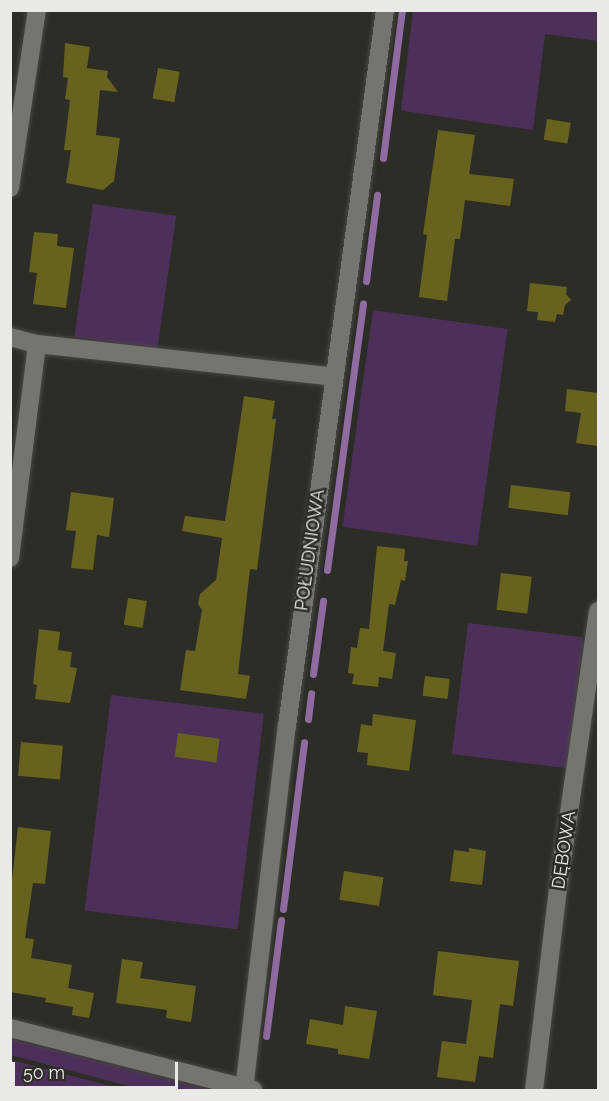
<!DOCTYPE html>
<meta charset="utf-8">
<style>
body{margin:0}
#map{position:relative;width:609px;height:1101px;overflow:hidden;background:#2d2d28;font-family:Raleway,sans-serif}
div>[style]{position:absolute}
.green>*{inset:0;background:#4c3059;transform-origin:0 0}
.stream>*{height:7px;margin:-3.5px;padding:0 3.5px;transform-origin:3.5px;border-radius:3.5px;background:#8f6ba0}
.building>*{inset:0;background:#67631f;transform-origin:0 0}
.roads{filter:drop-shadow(0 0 2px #484843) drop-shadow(0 0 2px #484843)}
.minor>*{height:18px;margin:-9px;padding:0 9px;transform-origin:9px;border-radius:9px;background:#75756f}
span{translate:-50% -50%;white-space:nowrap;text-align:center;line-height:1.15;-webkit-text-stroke:5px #2d2d28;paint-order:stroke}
.street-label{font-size:18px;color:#e9e9e6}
.frame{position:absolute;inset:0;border:12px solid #e9e9e6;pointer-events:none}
.scale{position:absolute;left:12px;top:1062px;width:166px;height:27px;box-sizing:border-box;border:3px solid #e9e9e6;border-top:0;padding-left:8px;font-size:18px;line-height:21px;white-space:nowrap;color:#e9e9e6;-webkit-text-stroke:4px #2d2d28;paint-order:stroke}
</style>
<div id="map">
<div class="green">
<i style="clip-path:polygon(413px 11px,598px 11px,598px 41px,545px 34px,533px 130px,410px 112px,401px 110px)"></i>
<i style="left:93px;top:204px;width:84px;height:134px;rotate:8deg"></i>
<i style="left:373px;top:310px;width:136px;height:219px;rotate:8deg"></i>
<i style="left:468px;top:623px;width:116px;height:132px;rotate:7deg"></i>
<i style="left:111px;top:695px;width:154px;height:217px;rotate:7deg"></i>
<i style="clip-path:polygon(11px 1039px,191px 1085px,212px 1090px,144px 1090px,11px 1055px)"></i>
<i style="clip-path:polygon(10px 1060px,11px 1060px,126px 1090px,11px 1090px)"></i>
</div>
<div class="stream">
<i style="left:383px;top:158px;width:149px;rotate:-82.7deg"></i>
<i style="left:366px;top:281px;width:87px;rotate:-82.7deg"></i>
<i style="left:327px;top:570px;width:269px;rotate:-82.3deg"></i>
<i style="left:313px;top:674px;width:74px;rotate:-82.2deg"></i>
<i style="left:308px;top:719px;width:26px;rotate:-83deg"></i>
<i style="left:283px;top:909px;width:168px;rotate:-82.8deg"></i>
<i style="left:266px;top:1036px;width:117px;rotate:-82.6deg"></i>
</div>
<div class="building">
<i style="clip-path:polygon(65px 43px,90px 47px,87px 68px,108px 71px,107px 77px,118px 92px,100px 90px,96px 135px,120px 138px,114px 181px,103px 190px,66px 183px,71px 150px,64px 150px,70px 100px,65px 99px,68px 78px,63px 77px)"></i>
<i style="left:158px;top:68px;width:22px;height:31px;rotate:10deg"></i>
<i style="left:547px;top:119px;width:24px;height:21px;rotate:9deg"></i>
<i style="clip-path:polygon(438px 130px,475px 135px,469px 174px,514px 179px,510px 206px,465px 200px,460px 239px,455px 239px,447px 301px,419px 297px,427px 235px,423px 234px)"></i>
<i style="clip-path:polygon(34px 232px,58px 234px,57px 246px,74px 248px,66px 308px,33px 304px,37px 273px,29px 272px)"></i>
<i style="clip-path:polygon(530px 283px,567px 287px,566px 294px,571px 300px,565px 305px,563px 315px,557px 314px,555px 322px,537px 320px,538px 312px,527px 311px)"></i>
<i style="clip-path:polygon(567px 389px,598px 393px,598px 446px,576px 443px,581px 413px,565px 411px)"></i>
<i style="clip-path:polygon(244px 396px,275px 401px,272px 419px,276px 419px,257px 570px,250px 569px,238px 674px,250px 676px,246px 699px,180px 690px,186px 650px,195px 651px,202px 610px,198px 604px,200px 594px,216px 580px,222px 538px,182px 531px,185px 516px,225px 521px)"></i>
<i style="left:511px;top:485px;width:60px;height:23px;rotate:7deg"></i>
<i style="clip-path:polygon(71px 492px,114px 498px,109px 537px,97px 535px,93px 570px,71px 568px,76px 531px,66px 530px)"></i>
<i style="clip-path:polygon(377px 546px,405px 549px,404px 561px,408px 561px,405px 581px,401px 580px,395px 605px,389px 604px,383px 651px,396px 653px,392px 679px,379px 677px,378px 687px,352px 684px,354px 674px,348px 673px,351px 647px,357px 648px,360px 628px,369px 629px)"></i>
<i style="left:501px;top:573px;width:31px;height:37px;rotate:7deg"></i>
<i style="left:128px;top:598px;width:19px;height:27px;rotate:9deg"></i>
<i style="clip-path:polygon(39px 629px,60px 632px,58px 650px,72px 652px,70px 667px,77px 668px,70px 703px,35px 699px,37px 685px,33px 684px)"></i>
<i style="left:425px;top:676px;width:25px;height:20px;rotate:7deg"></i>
<i style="clip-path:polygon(373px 714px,416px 720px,409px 771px,367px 765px,368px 753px,357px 752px,361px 724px,372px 726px)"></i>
<i style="left:178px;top:733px;width:42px;height:24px;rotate:8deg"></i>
<i style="left:21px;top:742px;width:42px;height:34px;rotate:5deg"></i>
<i style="clip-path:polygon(18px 827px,51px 831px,45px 884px,33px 883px,25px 938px,34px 939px,31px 958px,72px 965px,68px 988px,94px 993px,89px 1018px,72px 1015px,73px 1007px,45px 1002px,46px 998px,10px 992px,10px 897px)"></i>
<i style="clip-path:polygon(469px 848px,486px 851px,482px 885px,450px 881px,454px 850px,469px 852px)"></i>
<i style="left:344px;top:871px;width:40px;height:29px;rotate:9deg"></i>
<i style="clip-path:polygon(438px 951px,519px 961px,513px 1006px,500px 1004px,493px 1058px,479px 1056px,475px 1082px,437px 1077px,442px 1041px,466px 1044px,472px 1000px,433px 995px)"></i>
<i style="clip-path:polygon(122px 959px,143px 962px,140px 978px,196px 986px,191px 1022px,166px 1018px,167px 1010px,116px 1003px)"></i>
<i style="clip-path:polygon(345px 1006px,377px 1011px,369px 1059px,338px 1054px,338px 1049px,306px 1044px,310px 1019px,343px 1025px)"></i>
</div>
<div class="roads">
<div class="minor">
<i style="left:10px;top:188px;width:180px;rotate:-81.4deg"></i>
<i style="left:10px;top:337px;width:28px;rotate:15deg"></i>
<i style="left:37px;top:344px;width:299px;rotate:6.3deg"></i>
<i style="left:10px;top:558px;width:216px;rotate:-82.8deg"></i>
<i style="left:10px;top:1028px;width:251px;rotate:14.3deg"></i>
<i style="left:244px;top:1090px;width:367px;rotate:-83.3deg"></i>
<i style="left:287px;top:726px;width:723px;rotate:-82.21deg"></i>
<i style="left:534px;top:1090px;width:202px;rotate:-83.2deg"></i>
<i style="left:558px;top:889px;width:281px;rotate:-81.8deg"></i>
</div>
</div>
<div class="street-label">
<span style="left:310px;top:550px;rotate:-82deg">POŁUDNIOWA</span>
<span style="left:564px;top:850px;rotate:-82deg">DĘBOWA</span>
</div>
<div class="frame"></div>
<div class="scale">50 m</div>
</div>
